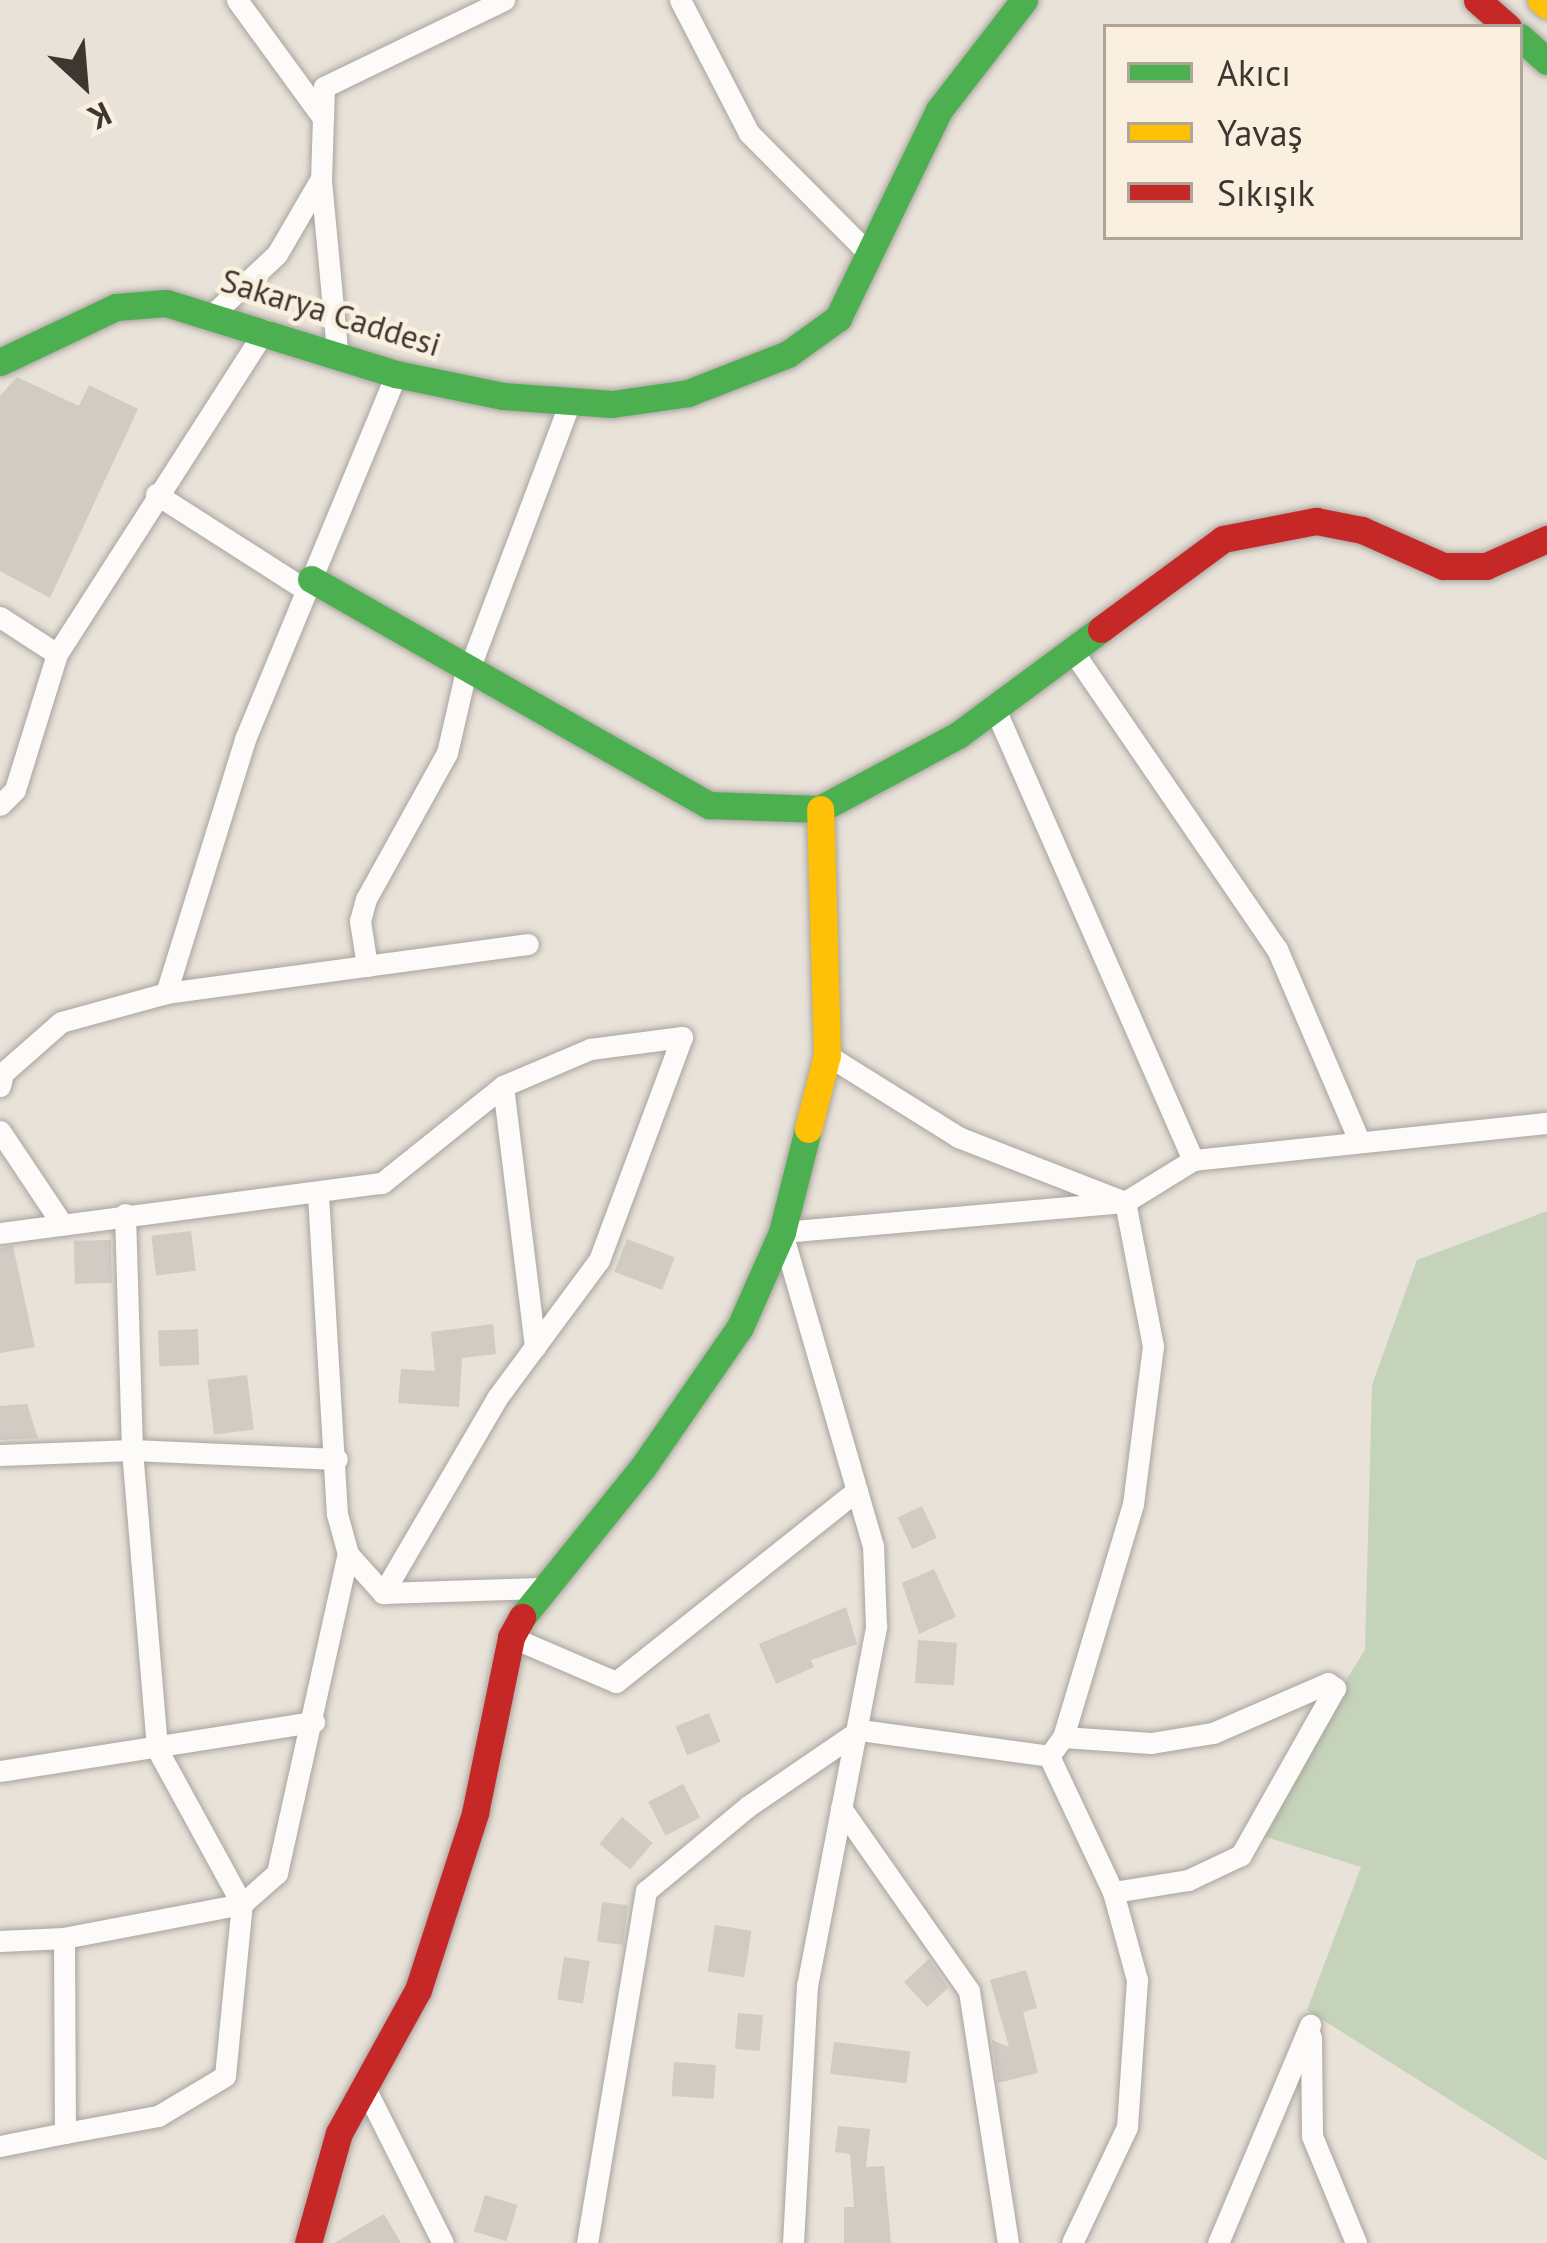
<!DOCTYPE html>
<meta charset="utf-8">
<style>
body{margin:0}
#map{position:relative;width:1547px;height:2243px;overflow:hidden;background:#e8e2d9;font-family:"PT Sans",sans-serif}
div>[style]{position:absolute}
.green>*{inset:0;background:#c5d3ba}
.building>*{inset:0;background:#d0cbc3;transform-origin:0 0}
.roads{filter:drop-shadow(0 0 3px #a9a49e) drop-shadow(0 0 3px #a9a49e)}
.street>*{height:21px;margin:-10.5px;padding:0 10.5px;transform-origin:10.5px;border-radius:10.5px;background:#fcfbf9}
.fast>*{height:27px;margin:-13.5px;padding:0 13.5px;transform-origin:13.5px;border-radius:13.5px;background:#4caf50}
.slow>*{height:27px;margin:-13.5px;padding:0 13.5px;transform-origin:13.5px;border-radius:13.5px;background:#ffc107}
.jam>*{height:27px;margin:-13.5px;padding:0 13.5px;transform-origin:13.5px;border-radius:13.5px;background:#c62828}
span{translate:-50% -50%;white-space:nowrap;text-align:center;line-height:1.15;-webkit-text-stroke:9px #fbf0e0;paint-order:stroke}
.street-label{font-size:33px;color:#3c3831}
.legend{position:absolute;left:1103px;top:24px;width:420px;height:216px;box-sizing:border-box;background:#fbf0e0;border:3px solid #afa69a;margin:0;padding:15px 21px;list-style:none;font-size:36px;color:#3c3831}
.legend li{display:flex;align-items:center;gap:24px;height:60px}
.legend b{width:60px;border:3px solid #afa69a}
.north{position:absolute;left:24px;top:24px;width:120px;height:120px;-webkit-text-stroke:9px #fbf0e0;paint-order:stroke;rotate:154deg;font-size:33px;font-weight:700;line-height:48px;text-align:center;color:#3c3831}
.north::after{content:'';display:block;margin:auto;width:42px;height:54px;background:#3c3831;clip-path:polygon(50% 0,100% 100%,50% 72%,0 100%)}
</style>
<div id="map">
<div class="green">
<i style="clip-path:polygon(1547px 1211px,1547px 2161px,1307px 2010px,1361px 1867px,1250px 1832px,1365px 1650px,1372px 1385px,1417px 1260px)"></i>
</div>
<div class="building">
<i style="clip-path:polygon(17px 377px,79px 406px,89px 385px,138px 409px,50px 598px,0 571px,0 396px)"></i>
<i style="left:191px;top:1231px;width:40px;height:40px;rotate:83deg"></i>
<i style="left:627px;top:1239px;width:51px;height:35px;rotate:21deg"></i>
<i style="left:111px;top:1240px;width:43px;height:37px;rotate:89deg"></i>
<i style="clip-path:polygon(13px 1246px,35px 1347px,0 1353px,0 1248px)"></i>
<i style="clip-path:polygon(493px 1324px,496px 1354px,462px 1358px,459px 1407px,398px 1403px,401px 1369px,435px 1371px,431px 1332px)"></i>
<i style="left:198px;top:1329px;width:36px;height:40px;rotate:88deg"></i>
<i style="left:247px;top:1375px;width:55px;height:40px;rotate:83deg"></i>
<i style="clip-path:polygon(27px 1404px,38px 1438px,0 1440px,0 1406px)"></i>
<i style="left:922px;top:1506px;width:35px;height:27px;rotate:65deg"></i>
<i style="clip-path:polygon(934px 1569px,956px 1617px,919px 1634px,902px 1583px)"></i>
<i style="clip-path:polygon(846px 1607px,857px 1644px,811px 1660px,814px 1667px,776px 1684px,759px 1644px)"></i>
<i style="left:918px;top:1640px;width:39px;height:43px;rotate:4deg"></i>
<i style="left:709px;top:1713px;width:31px;height:36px;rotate:68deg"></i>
<i style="left:683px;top:1784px;width:38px;height:39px;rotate:63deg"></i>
<i style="left:622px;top:1817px;width:40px;height:35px;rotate:40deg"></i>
<i style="left:602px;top:1902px;width:26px;height:40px;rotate:7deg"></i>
<i style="left:715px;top:1925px;width:37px;height:47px;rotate:9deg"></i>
<i style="left:564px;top:1957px;width:26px;height:43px;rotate:9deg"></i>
<i style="clip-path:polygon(929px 1959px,948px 1988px,927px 2007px,904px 1982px)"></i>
<i style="clip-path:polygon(1026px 1970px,1037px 2008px,1023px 2012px,1038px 2073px,998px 2083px,992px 2040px,1009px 2047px,990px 1980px)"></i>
<i style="left:738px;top:2013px;width:25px;height:36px;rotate:5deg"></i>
<i style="left:834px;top:2042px;width:77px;height:32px;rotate:7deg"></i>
<i style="left:674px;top:2062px;width:42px;height:34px;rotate:4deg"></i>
<i style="clip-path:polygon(838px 2126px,870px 2129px,866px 2167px,884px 2166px,891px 2243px,844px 2243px,844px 2207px,854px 2207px,850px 2154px,835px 2152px)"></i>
<i style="left:485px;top:2195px;width:34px;height:38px;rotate:17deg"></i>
<i style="clip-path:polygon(384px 2214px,401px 2243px,334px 2243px)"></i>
</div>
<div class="roads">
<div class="street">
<i style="left:237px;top:0;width:146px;rotate:53.9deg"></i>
<i style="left:680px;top:0;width:150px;rotate:62.6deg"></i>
<i style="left:749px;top:133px;width:173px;rotate:45.2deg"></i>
<i style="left:214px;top:313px;width:86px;rotate:-43.1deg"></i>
<i style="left:277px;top:254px;width:86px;rotate:-59.8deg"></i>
<i style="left:337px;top:350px;width:171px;rotate:-95.4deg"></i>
<i style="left:321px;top:180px;width:93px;rotate:-88.2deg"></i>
<i style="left:324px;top:87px;width:200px;rotate:-25.8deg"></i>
<i style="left:156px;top:494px;width:178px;rotate:32.6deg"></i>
<i style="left:0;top:617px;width:68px;rotate:33deg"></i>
<i style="left:57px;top:654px;width:142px;rotate:107.2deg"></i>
<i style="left:15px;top:790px;width:21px;rotate:135deg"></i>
<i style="left:1074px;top:653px;width:359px;rotate:55.6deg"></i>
<i style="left:1277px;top:949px;width:208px;rotate:66.8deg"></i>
<i style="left:57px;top:654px;width:385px;rotate:-57.3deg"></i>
<i style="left:468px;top:672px;width:289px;rotate:-69.3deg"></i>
<i style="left:995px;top:709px;width:493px;rotate:66.3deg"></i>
<i style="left:367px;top:966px;width:46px;rotate:-98.8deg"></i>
<i style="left:360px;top:921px;width:23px;rotate:-75deg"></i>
<i style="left:366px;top:899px;width:167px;rotate:-61deg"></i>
<i style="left:447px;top:753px;width:84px;rotate:-77deg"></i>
<i style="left:166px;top:993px;width:266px;rotate:-72.7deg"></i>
<i style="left:245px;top:739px;width:395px;rotate:-67.5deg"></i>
<i style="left:827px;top:1055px;width:155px;rotate:32deg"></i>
<i style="left:958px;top:1137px;width:179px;rotate:21.3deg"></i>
<i style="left:1125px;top:1202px;width:80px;rotate:-31.7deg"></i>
<i style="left:1193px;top:1160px;width:356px;rotate:-6deg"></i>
<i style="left:0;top:1086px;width:13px;rotate:-77deg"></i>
<i style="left:3px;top:1073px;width:77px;rotate:-41.3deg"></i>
<i style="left:61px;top:1022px;width:109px;rotate:-15.4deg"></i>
<i style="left:166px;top:993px;width:365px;rotate:-7.7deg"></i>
<i style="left:503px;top:1086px;width:263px;rotate:83deg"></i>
<i style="left:0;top:1131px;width:112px;rotate:56.3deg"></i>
<i style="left:318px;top:1195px;width:320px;rotate:86.6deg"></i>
<i style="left:337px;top:1514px;width:41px;rotate:74.6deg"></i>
<i style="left:348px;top:1554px;width:52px;rotate:48.1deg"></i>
<i style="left:383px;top:1593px;width:156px;rotate:-1.8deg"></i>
<i style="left:125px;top:1214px;width:236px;rotate:88.3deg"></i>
<i style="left:132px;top:1450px;width:205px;rotate:2.5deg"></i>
<i style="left:0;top:1233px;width:385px;rotate:-7.5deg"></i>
<i style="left:382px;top:1183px;width:155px;rotate:-38.7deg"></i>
<i style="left:503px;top:1086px;width:95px;rotate:-23deg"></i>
<i style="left:590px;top:1049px;width:93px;rotate:-7.4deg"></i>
<i style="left:682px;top:1037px;width:238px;rotate:110.4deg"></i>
<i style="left:599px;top:1260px;width:172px;rotate:126.5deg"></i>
<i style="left:497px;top:1398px;width:226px;rotate:120.3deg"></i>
<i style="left:0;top:1455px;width:132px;rotate:-2.2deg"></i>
<i style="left:132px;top:1450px;width:300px;rotate:85.2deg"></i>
<i style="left:157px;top:1749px;width:177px;rotate:61.3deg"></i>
<i style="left:242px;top:1904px;width:181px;rotate:169.2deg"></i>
<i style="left:64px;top:1938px;width:64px;rotate:177.3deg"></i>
<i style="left:511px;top:1637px;width:114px;rotate:23.2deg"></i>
<i style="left:616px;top:1682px;width:308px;rotate:-38.5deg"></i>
<i style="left:1063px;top:1737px;width:88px;rotate:3.9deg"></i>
<i style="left:1151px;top:1743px;width:63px;rotate:-9.2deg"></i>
<i style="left:1213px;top:1733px;width:125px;rotate:-23.5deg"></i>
<i style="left:1328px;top:1683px;width:9px;rotate:36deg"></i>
<i style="left:1335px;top:1688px;width:192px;rotate:119.4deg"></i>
<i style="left:1241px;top:1855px;width:59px;rotate:154.7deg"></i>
<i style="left:1188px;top:1880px;width:76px;rotate:170.9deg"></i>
<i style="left:1049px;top:1756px;width:150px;rotate:64.8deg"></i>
<i style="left:1113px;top:1892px;width:91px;rotate:74.7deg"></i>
<i style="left:1137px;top:1980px;width:147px;rotate:93.9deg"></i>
<i style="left:1127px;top:2127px;width:128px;rotate:115.4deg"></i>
<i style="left:0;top:1771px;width:318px;rotate:-8.9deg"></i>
<i style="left:841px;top:1808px;width:223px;rotate:55deg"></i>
<i style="left:969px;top:1991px;width:255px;rotate:81.2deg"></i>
<i style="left:1311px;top:2037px;width:99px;rotate:89.4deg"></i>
<i style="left:1312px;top:2136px;width:116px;rotate:67.6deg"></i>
<i style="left:363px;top:2084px;width:178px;rotate:63.3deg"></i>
<i style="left:65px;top:2133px;width:95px;rotate:-10.4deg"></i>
<i style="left:158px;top:2116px;width:78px;rotate:-30.8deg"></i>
<i style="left:225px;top:2076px;width:173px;rotate:-84.4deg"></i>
<i style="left:242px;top:1904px;width:47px;rotate:-41.5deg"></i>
<i style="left:277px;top:1873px;width:327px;rotate:-77.5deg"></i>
<i style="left:0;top:2146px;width:66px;rotate:-11.3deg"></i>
<i style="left:65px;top:2133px;width:195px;rotate:-90.3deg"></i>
<i style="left:587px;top:2243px;width:357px;rotate:-80.5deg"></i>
<i style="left:646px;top:1891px;width:131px;rotate:-39.7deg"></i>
<i style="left:747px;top:1807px;width:137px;rotate:-34.3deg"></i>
<i style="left:860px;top:1730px;width:191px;rotate:7.8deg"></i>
<i style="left:793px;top:2243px;width:257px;rotate:-86.9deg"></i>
<i style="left:807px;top:1986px;width:367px;rotate:-79.1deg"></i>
<i style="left:876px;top:1626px;width:80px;rotate:-92.1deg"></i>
<i style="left:873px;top:1546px;width:327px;rotate:-106.2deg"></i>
<i style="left:782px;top:1232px;width:344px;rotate:-5deg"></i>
<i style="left:1125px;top:1202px;width:147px;rotate:79deg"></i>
<i style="left:1153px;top:1346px;width:159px;rotate:97.2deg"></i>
<i style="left:1133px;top:1504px;width:243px;rotate:106.7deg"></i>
<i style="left:1063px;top:1737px;width:24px;rotate:126deg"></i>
<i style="left:1218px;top:2243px;width:237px;rotate:-67.1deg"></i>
</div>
<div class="fast">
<i style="left:1520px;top:37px;width:36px;rotate:42deg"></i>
<i style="left:0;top:362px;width:128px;rotate:-25.4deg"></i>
<i style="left:116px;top:307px;width:50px;rotate:-4.6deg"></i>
<i style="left:166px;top:303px;width:241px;rotate:17.2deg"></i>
<i style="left:396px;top:374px;width:109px;rotate:11.6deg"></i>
<i style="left:503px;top:396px;width:109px;rotate:4.2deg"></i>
<i style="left:612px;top:404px;width:77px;rotate:-8.2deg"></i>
<i style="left:688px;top:393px;width:107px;rotate:-21.3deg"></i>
<i style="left:788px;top:354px;width:62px;rotate:-35.8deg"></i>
<i style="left:838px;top:318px;width:231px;rotate:-64.1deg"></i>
<i style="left:939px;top:110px;width:139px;rotate:-52.3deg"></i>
<i style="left:311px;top:579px;width:458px;rotate:29.6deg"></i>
<i style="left:709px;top:805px;width:111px;rotate:2.1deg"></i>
<i style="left:820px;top:809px;width:157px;rotate:-28.2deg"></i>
<i style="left:958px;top:735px;width:178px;rotate:-36.5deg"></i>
<i style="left:522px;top:1617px;width:193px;rotate:-51.1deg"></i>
<i style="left:643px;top:1467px;width:170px;rotate:-55.3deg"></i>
<i style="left:740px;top:1327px;width:104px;rotate:-66.1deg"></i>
<i style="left:782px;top:1232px;width:106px;rotate:-75.8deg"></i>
</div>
<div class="slow">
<i style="left:1541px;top:0;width:8px;rotate:40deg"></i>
<i style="left:808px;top:1129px;width:76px;rotate:-75.6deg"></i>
<i style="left:827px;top:1055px;width:246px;rotate:-91.6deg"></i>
</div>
<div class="jam">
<i style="left:1477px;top:0;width:41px;rotate:41.1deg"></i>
<i style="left:1101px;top:629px;width:152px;rotate:-36.4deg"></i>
<i style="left:1223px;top:539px;width:95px;rotate:-11deg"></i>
<i style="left:1316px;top:521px;width:47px;rotate:11.1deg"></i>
<i style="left:1362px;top:530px;width:89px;rotate:24deg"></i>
<i style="left:1443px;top:566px;width:43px"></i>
<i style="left:1486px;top:566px;width:67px;rotate:-23.9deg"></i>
<i style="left:308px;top:2243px;width:114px;rotate:-74.3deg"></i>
<i style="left:339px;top:2133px;width:163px;rotate:-61.1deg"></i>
<i style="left:418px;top:1990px;width:186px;rotate:-72.1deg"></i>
<i style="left:475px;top:1813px;width:180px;rotate:-78.4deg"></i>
<i style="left:511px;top:1637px;width:23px;rotate:-61deg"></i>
</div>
</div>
<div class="street-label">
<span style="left:331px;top:312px;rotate:17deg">Sakarya Caddesi</span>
</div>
<ul class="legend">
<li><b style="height:15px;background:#4caf50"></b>Akıcı</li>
<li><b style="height:15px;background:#ffc107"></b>Yavaş</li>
<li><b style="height:15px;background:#c62828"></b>Sıkışık</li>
</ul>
<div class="north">K</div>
</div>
